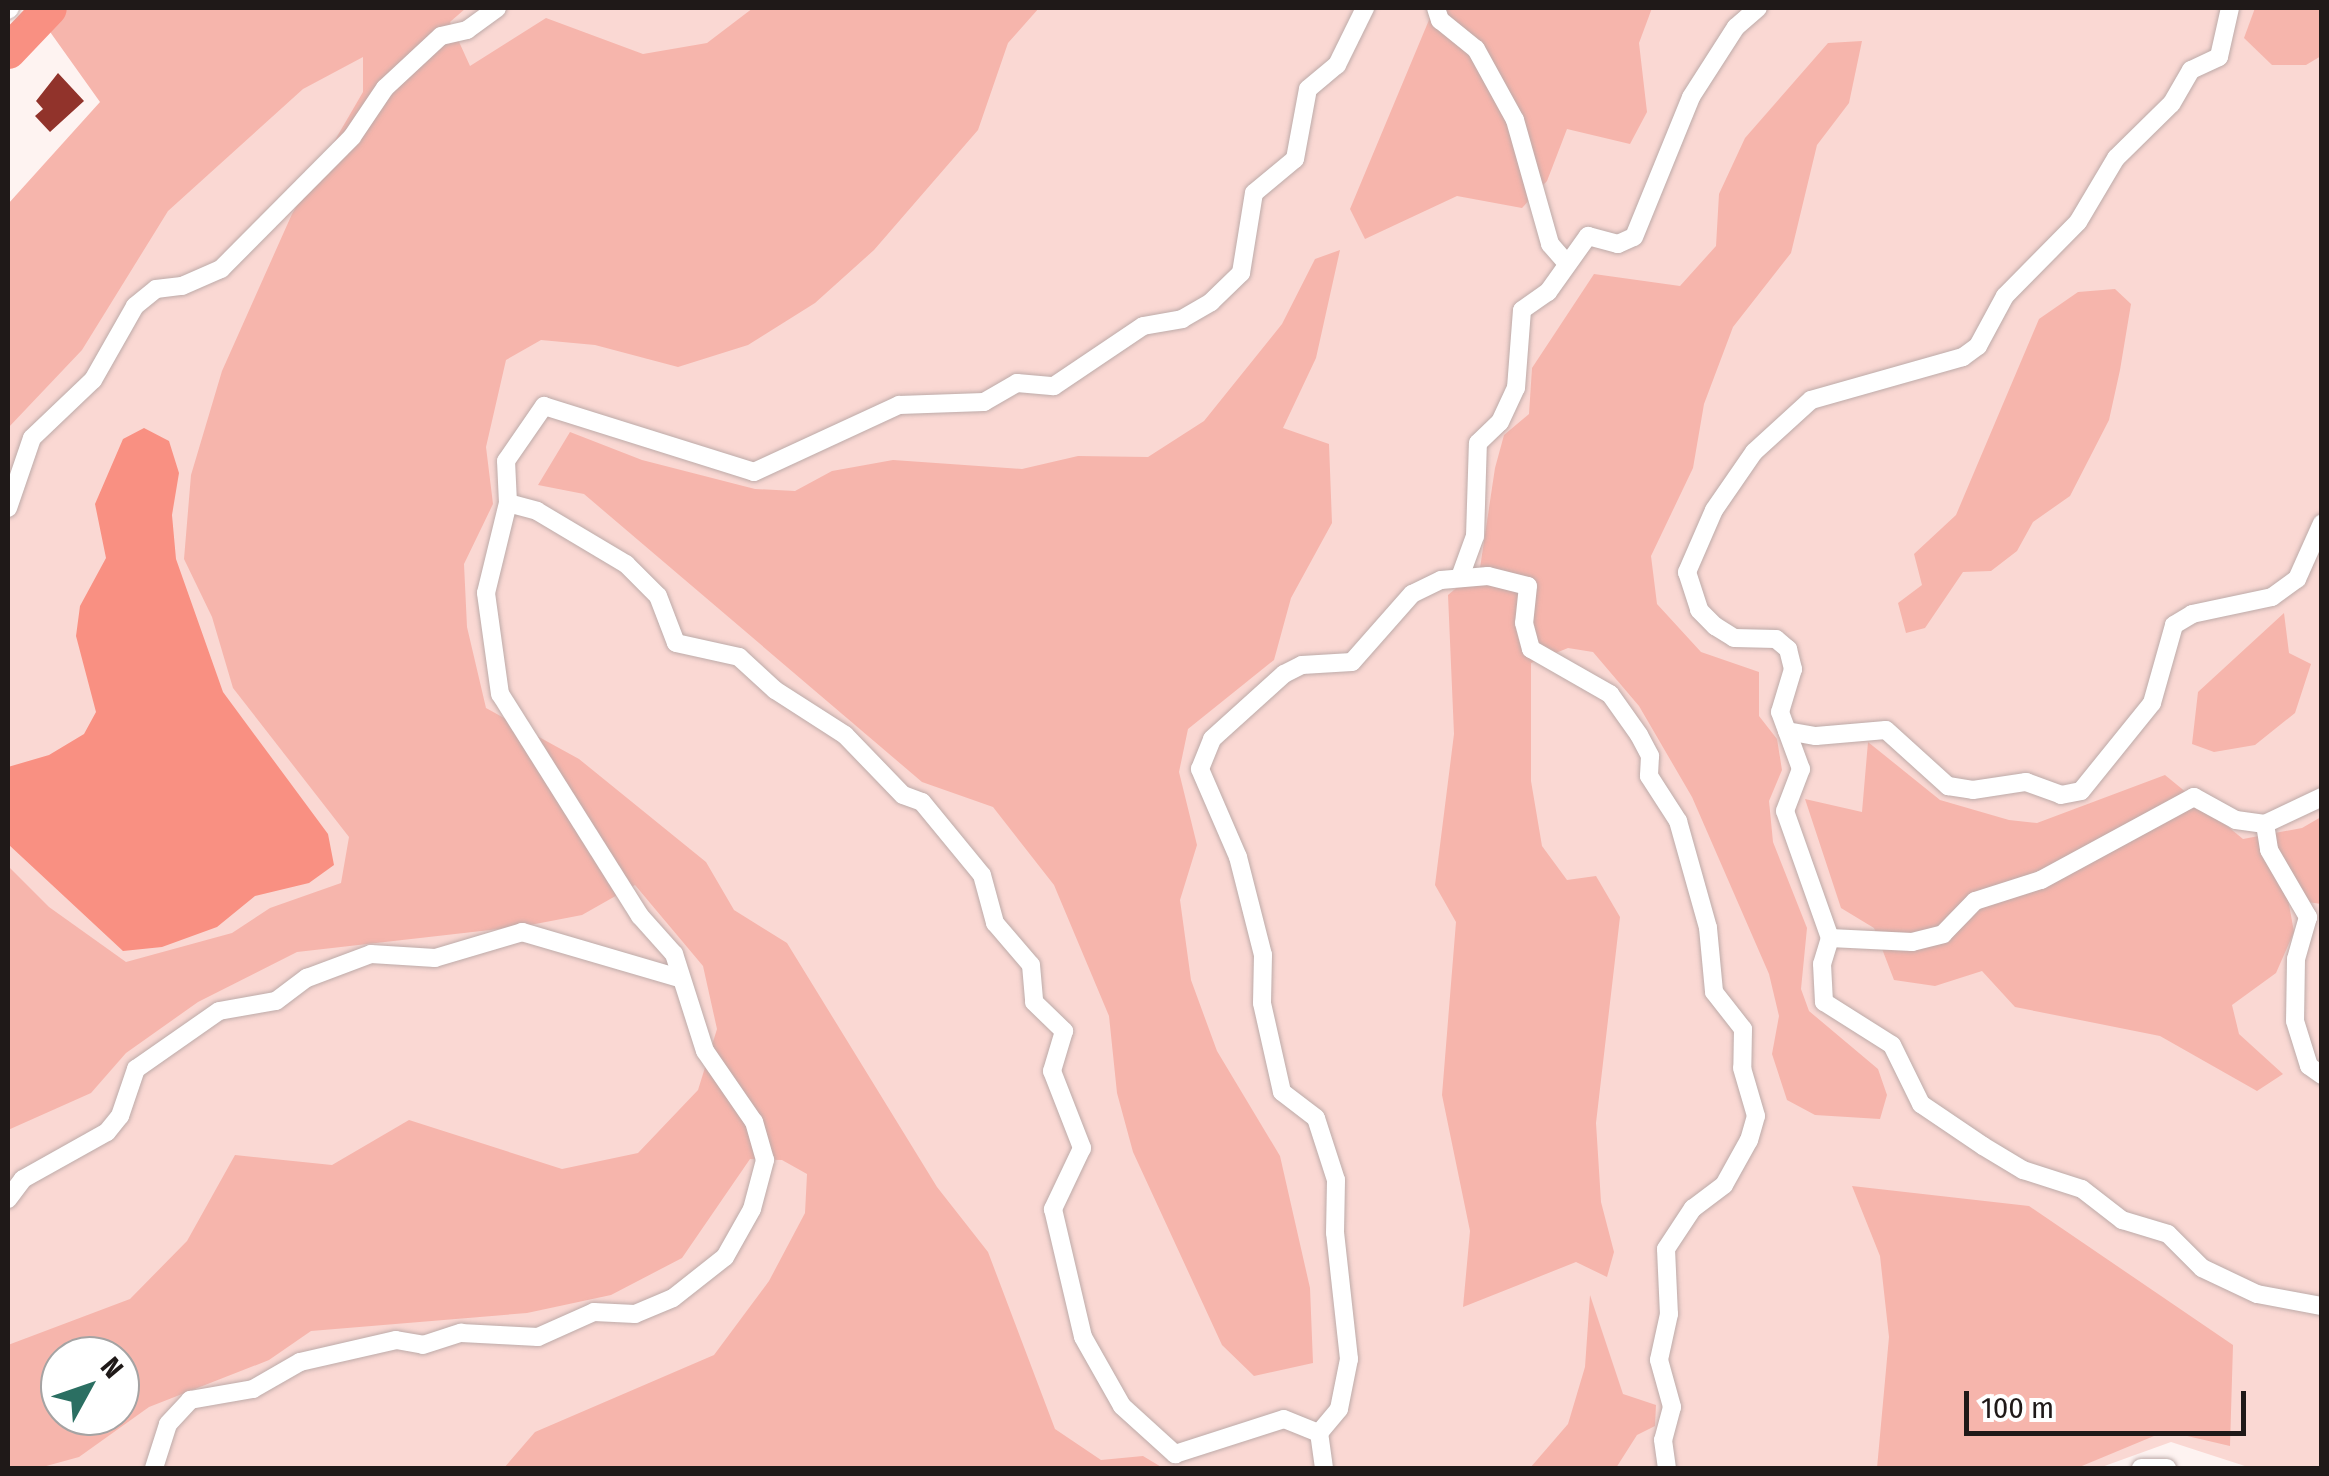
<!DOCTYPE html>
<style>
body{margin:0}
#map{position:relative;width:2329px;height:1476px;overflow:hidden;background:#fef3f1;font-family:"Fira Sans Condensed",sans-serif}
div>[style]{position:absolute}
.green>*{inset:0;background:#fad8d3}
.forest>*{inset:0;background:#f6b5ac}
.water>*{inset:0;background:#f99082}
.river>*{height:35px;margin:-17.5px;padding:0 17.5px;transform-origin:17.5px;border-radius:17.5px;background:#f99082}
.building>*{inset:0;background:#91332b}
.roads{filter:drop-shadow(0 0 2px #bdaba9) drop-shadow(0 0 2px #bdaba9)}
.minor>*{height:18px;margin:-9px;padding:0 9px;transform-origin:9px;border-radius:9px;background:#fff}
span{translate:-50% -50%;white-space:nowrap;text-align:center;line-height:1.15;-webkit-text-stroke:10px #fff;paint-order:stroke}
.frame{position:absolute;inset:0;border:10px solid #1f1918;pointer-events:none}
.north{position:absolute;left:40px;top:1336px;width:100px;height:100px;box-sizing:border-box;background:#fff;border:2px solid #a5a3a3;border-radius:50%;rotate:50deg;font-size:28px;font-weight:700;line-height:40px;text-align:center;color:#1f1918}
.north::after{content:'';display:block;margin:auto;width:35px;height:45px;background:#2b6f62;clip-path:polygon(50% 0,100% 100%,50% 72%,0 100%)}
.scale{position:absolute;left:1964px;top:1391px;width:282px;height:45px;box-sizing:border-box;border:5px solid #1f1918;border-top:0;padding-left:12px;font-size:30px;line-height:35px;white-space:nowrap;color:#1f1918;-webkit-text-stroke:8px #fff;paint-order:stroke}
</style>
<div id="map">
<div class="green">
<i style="clip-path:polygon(evenodd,265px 8px,2321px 8px,2321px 1468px,2251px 1468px,2171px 1442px,2099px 1468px,8px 1468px,8px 279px,265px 8px,60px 1356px,120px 1356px,120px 1416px,60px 1416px,60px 1356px)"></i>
</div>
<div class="forest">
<i style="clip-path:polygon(evenodd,33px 8px,466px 8px,450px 22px,470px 66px,546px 18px,643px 54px,707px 43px,753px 8px,1039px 8px,1008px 43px,978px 130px,874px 250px,815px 303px,748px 345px,678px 367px,595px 345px,541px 340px,506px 360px,486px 447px,493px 504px,464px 564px,467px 627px,486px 708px,579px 759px,706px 862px,734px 910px,787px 943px,937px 1187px,988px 1252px,1055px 1429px,1101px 1460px,1143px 1456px,1163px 1468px,504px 1468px,535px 1432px,714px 1355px,769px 1281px,805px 1213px,807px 1174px,782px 1160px,750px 1159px,682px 1258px,611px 1295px,527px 1313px,311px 1331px,269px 1360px,149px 1407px,79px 1457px,39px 1468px,8px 1468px,8px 1345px,130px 1299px,187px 1241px,235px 1155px,332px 1165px,409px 1120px,562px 1169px,638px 1153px,698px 1090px,717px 1029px,703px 966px,635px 885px,582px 915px,525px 926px,297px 952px,198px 1002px,126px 1053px,91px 1093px,8px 1130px,8px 866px,49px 907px,126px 962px,232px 933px,270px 908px,341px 883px,349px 837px,233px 688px,212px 617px,184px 559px,191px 475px,222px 371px,292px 214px,363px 92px,363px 57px,303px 89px,168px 211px,82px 350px,8px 428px,8px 204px,100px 102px,33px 8px,60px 1356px,120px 1356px,120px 1416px,60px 1416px,60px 1356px)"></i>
<i style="clip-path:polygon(1434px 8px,1652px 8px,1639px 43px,1647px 112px,1630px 144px,1567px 129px,1547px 181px,1522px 208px,1457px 196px,1365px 239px,1350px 209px)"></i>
<i style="clip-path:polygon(2255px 8px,2321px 8px,2321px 56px,2306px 65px,2272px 65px,2244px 38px)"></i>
<i style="clip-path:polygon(1862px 41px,1849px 103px,1817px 145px,1791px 253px,1733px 327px,1704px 404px,1693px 468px,1651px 556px,1657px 604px,1701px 652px,1759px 672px,1759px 716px,1777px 739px,1782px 770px,1769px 801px,1773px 842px,1807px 928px,1801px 989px,1809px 1011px,1878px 1069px,1887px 1095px,1880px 1119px,1815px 1115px,1787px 1100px,1772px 1054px,1779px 1016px,1769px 974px,1692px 797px,1639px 706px,1593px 652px,1568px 648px,1531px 663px,1531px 781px,1542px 846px,1567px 880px,1596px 876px,1620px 917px,1596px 1123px,1601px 1202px,1614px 1252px,1607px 1277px,1576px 1262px,1463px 1307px,1470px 1231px,1442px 1095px,1456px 922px,1435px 885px,1454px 734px,1448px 595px,1480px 568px,1495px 468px,1504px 435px,1529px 414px,1532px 368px,1594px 274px,1680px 286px,1716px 246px,1719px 194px,1745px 138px,1828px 43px)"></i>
<i style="clip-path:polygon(1340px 250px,1316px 358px,1283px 428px,1329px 444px,1332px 523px,1291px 598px,1274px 660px,1188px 729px,1179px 772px,1197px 845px,1180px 900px,1191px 980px,1217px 1051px,1280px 1156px,1310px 1288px,1313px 1363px,1254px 1376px,1222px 1345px,1133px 1152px,1117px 1093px,1109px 1016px,1054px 885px,993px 807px,922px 782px,584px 494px,538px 485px,570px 432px,642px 460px,755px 489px,795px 491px,832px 471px,893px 460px,1022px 469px,1078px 456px,1148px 457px,1204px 421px,1282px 324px,1315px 259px)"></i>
<i style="clip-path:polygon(2115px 289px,2131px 304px,2120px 370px,2109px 420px,2070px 496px,2033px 522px,2017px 551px,1991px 571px,1963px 572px,1925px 628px,1906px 633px,1898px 603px,1922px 585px,1914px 554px,1956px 515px,2039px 319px,2078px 292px)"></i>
<i style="clip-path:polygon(2284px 613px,2289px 653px,2311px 664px,2295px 713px,2255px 745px,2214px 752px,2192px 744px,2198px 692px)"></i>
<i style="clip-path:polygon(1868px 742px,1940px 800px,2009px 820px,2037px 823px,2165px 775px,2243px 839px,2302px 828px,2321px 817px,2321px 904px,2288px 899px,2294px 932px,2276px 973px,2232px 1005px,2239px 1034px,2283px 1074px,2257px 1091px,2160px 1036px,2015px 1007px,1982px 971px,1935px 986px,1894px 980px,1874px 928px,1841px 908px,1805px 799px,1862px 812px)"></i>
<i style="clip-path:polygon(1852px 1186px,2029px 1206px,2233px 1345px,2230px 1446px,2166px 1431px,2077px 1468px,1877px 1468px,1889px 1337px,1880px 1256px)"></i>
<i style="clip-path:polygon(1590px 1295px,1623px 1394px,1656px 1405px,1655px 1426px,1637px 1435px,1616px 1468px,1530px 1468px,1568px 1424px,1585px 1367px)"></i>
</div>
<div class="water">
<i style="clip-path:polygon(144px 428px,169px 441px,179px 473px,172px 515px,176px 559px,223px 692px,328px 834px,334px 865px,309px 883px,255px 896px,217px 927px,162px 947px,123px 951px,8px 844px,8px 767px,49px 755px,84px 734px,96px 712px,76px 636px,80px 606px,106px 558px,95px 504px,123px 439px)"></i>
</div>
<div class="river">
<i style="left:8px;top:51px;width:59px;rotate:-46.4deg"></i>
</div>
<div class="building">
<i style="clip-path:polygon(58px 73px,84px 101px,50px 132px,35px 116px,43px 109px,36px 101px)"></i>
</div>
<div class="roads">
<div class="minor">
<i style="left:1436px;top:8px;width:13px;rotate:72deg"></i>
<i style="left:1440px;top:20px;width:46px;rotate:38.9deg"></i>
<i style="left:1476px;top:49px;width:81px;rotate:61.2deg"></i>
<i style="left:1515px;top:120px;width:129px;rotate:74.2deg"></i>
<i style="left:1550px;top:244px;width:23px;rotate:49deg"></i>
<i style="left:2230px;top:8px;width:50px;rotate:102.7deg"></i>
<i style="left:2219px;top:57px;width:31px;rotate:155deg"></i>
<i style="left:2191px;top:70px;width:39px;rotate:120deg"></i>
<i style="left:2171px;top:104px;width:77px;rotate:135.5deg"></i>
<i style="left:2116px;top:158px;width:74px;rotate:120.7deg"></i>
<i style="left:2078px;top:222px;width:104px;rotate:134.6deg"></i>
<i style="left:2005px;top:296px;width:57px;rotate:118.4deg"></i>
<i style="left:1978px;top:346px;width:19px;rotate:144deg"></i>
<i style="left:1963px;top:357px;width:158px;rotate:164.2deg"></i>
<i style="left:1811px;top:400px;width:77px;rotate:137.6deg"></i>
<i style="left:1754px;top:452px;width:70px;rotate:124.6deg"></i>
<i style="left:1714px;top:510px;width:68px;rotate:113.5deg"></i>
<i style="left:1687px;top:572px;width:40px;rotate:72deg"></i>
<i style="left:1699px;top:610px;width:23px;rotate:45deg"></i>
<i style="left:1715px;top:626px;width:22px;rotate:32deg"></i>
<i style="left:1734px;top:638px;width:42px;rotate:1.4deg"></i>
<i style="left:1776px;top:639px;width:16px;rotate:40deg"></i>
<i style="left:1788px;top:649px;width:21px;rotate:76deg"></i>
<i style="left:1793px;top:669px;width:45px;rotate:106.8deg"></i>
<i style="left:1780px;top:712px;width:61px;rotate:69.8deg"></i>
<i style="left:1801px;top:769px;width:45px;rotate:110.9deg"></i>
<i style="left:1785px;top:811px;width:135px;rotate:70.5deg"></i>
<i style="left:1830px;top:938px;width:27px;rotate:107deg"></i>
<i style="left:1822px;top:964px;width:38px;rotate:87deg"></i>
<i style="left:1824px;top:1002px;width:80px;rotate:32.3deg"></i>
<i style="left:1892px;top:1045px;width:66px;rotate:63.8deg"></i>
<i style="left:1921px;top:1104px;width:75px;rotate:34.1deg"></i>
<i style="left:1983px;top:1146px;width:47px;rotate:31deg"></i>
<i style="left:2023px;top:1170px;width:62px;rotate:17.9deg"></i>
<i style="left:2082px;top:1189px;width:51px;rotate:37.8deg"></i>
<i style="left:2122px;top:1220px;width:48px;rotate:16.9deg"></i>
<i style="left:2168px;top:1234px;width:48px;rotate:45deg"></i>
<i style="left:2202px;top:1268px;width:61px;rotate:25.3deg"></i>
<i style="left:2257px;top:1294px;width:66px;rotate:10.5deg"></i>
<i style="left:8px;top:10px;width:3px;rotate:-45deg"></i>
<i style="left:508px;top:503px;width:30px;rotate:15deg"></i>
<i style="left:537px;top:511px;width:104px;rotate:30.8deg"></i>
<i style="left:626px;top:564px;width:45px;rotate:45deg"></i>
<i style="left:658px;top:596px;width:50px;rotate:69deg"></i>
<i style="left:676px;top:643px;width:65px;rotate:12.5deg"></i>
<i style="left:739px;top:657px;width:49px;rotate:42.5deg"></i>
<i style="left:775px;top:690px;width:83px;rotate:32.7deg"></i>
<i style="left:845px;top:735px;width:83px;rotate:46deg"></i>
<i style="left:903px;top:795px;width:20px;rotate:20deg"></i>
<i style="left:922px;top:802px;width:94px;rotate:50.6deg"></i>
<i style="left:982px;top:875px;width:50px;rotate:74.8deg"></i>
<i style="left:995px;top:923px;width:55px;rotate:49.4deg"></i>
<i style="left:1031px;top:965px;width:37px;rotate:85deg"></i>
<i style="left:1034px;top:1002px;width:42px;rotate:44deg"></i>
<i style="left:1064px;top:1031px;width:42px;rotate:106.7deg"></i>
<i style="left:1052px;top:1071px;width:83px;rotate:68.7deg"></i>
<i style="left:1082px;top:1148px;width:68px;rotate:115.4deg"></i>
<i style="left:1053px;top:1209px;width:131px;rotate:76.8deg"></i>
<i style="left:1083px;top:1337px;width:79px;rotate:60.5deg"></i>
<i style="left:1122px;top:1406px;width:72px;rotate:42.2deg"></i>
<i style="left:1175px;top:1454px;width:114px;rotate:-17.8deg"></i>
<i style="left:1284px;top:1419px;width:38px;rotate:22deg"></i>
<i style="left:8px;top:508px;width:74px;rotate:-71.1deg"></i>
<i style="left:32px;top:438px;width:84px;rotate:-43.6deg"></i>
<i style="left:93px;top:380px;width:85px;rotate:-60.4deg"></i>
<i style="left:135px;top:306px;width:27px;rotate:-39deg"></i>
<i style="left:156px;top:289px;width:26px;rotate:-7deg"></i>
<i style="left:182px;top:286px;width:43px;rotate:-23.6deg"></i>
<i style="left:221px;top:269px;width:186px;rotate:-45.2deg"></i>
<i style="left:352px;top:137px;width:59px;rotate:-56deg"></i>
<i style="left:385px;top:88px;width:76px;rotate:-42.9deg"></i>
<i style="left:441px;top:36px;width:27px;rotate:-13deg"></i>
<i style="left:467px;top:30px;width:37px;rotate:-36deg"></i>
<i style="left:1460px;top:577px;width:44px;rotate:-69.9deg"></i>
<i style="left:1475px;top:536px;width:93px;rotate:-88.2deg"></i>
<i style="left:1478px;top:443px;width:30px;rotate:-44deg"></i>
<i style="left:1500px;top:422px;width:38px;rotate:-65deg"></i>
<i style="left:1516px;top:388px;width:78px;rotate:-85.6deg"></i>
<i style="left:1522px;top:310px;width:32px;rotate:-35deg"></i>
<i style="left:1548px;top:292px;width:69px;rotate:-54.5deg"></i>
<i style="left:1588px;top:236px;width:31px;rotate:15deg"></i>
<i style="left:1618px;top:244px;width:17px;rotate:-24deg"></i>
<i style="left:1634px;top:237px;width:151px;rotate:-67.8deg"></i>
<i style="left:1691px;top:97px;width:83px;rotate:-57.3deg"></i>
<i style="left:1736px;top:27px;width:29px;rotate:-41deg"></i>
<i style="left:1787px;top:731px;width:29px;rotate:10deg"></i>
<i style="left:1816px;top:736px;width:70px;rotate:-4.9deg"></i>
<i style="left:1886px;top:730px;width:84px;rotate:42.1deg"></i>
<i style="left:1948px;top:786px;width:25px;rotate:9deg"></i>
<i style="left:1973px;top:790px;width:54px;rotate:-8.6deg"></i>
<i style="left:2026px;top:782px;width:37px;rotate:20deg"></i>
<i style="left:2061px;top:795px;width:20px;rotate:-11deg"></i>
<i style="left:2081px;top:791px;width:113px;rotate:-51.1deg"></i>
<i style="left:2152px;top:703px;width:81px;rotate:-74.2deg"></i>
<i style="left:2174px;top:625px;width:21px;rotate:-31deg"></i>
<i style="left:2192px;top:614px;width:82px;rotate:-12deg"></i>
<i style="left:2272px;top:597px;width:31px;rotate:-36deg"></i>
<i style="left:2297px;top:579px;width:61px;rotate:-65.9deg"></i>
<i style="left:2322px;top:797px;width:63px;rotate:154.7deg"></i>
<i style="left:2265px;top:824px;width:26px;rotate:81deg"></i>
<i style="left:2269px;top:850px;width:78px;rotate:59.8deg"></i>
<i style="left:2308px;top:917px;width:44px;rotate:105.9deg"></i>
<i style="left:2296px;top:959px;width:62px;rotate:90.9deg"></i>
<i style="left:2295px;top:1021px;width:47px;rotate:72.7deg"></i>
<i style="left:2309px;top:1066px;width:16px;rotate:35deg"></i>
<i style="left:1830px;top:938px;width:82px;rotate:2.8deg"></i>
<i style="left:1912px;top:942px;width:32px;rotate:-14deg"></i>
<i style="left:1943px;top:934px;width:46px;rotate:-45.9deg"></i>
<i style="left:1975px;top:901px;width:69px;rotate:-17.7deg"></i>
<i style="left:2041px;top:880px;width:174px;rotate:-28.5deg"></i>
<i style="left:2194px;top:797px;width:48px;rotate:28.7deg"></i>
<i style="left:2236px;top:820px;width:29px;rotate:8deg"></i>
<i style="left:8px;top:1199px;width:25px;rotate:-53deg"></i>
<i style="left:23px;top:1179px;width:96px;rotate:-29.2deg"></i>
<i style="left:107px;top:1132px;width:21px;rotate:-51deg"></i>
<i style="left:120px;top:1116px;width:50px;rotate:-71.2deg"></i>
<i style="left:136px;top:1069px;width:101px;rotate:-34.9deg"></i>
<i style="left:219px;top:1011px;width:58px;rotate:-10deg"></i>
<i style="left:276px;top:1001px;width:39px;rotate:-37deg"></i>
<i style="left:307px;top:978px;width:68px;rotate:-20.6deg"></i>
<i style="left:371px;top:954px;width:64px;rotate:3.6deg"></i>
<i style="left:435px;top:958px;width:91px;rotate:-16.6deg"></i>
<i style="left:522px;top:932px;width:164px;rotate:16.3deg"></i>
<i style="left:154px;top:1468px;width:46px;rotate:-72.3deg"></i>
<i style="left:168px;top:1424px;width:33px;rotate:-47deg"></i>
<i style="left:190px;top:1400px;width:64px;rotate:-9.9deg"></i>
<i style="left:253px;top:1389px;width:54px;rotate:-29.9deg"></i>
<i style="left:300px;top:1362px;width:98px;rotate:-12.9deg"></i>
<i style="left:396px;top:1340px;width:27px;rotate:10deg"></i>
<i style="left:423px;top:1345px;width:40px;rotate:-18deg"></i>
<i style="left:461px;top:1333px;width:77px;rotate:3deg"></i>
<i style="left:538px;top:1337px;width:61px;rotate:-24.1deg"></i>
<i style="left:594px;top:1312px;width:41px;rotate:2.8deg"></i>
<i style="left:635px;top:1314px;width:41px;rotate:-22.8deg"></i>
<i style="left:673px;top:1298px;width:66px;rotate:-38.3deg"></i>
<i style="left:725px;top:1257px;width:55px;rotate:-60.6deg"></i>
<i style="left:752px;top:1209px;width:51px;rotate:-75.1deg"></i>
<i style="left:765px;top:1160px;width:40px;rotate:-106deg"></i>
<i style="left:754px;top:1122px;width:86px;rotate:-124.6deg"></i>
<i style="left:705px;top:1051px;width:102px;rotate:-107.7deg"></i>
<i style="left:674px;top:954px;width:51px;rotate:-131.8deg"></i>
<i style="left:640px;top:916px;width:262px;rotate:-122.2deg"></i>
<i style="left:500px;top:694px;width:102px;rotate:-97.9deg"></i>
<i style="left:486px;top:593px;width:93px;rotate:-76.3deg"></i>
<i style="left:508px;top:503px;width:42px;rotate:-92.7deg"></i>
<i style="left:506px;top:461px;width:67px;rotate:-55.4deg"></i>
<i style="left:544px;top:406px;width:220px;rotate:17.4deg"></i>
<i style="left:754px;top:472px;width:160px;rotate:-24.8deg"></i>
<i style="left:899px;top:405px;width:85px;rotate:-2deg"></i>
<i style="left:984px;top:402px;width:38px;rotate:-30deg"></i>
<i style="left:1017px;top:383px;width:37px;rotate:5deg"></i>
<i style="left:1054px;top:386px;width:107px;rotate:-34deg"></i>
<i style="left:1143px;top:326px;width:40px;rotate:-10deg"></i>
<i style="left:1182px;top:319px;width:34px;rotate:-30deg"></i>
<i style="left:1211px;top:302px;width:42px;rotate:-44deg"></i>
<i style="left:1241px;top:273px;width:81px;rotate:-80.8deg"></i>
<i style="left:1254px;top:193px;width:53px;rotate:-39.7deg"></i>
<i style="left:1295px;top:159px;width:71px;rotate:-79.5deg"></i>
<i style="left:1308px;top:89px;width:38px;rotate:-40deg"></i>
<i style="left:1337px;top:65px;width:64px;rotate:-63.8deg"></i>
<i style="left:1324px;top:1468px;width:35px;rotate:-98deg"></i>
<i style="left:1319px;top:1433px;width:31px;rotate:-50deg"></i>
<i style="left:1339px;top:1409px;width:51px;rotate:-78.7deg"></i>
<i style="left:1349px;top:1359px;width:127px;rotate:-96.3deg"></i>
<i style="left:1335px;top:1233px;width:53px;rotate:-88.9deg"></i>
<i style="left:1336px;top:1180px;width:65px;rotate:-107.9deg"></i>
<i style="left:1316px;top:1118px;width:43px;rotate:-142.6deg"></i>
<i style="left:1282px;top:1092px;width:91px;rotate:-102.7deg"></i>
<i style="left:1262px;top:1003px;width:48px;rotate:-88.8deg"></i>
<i style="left:1263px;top:955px;width:101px;rotate:-104.3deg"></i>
<i style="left:1238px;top:857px;width:96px;rotate:-113.4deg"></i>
<i style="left:1200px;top:769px;width:32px;rotate:-68deg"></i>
<i style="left:1212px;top:739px;width:97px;rotate:-42.1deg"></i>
<i style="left:1284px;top:674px;width:20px;rotate:-27deg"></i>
<i style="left:1302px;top:665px;width:50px;rotate:-3.4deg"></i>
<i style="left:1352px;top:662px;width:91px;rotate:-48.6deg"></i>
<i style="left:1412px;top:594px;width:32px;rotate:-26deg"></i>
<i style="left:1441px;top:580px;width:47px;rotate:-4.9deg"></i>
<i style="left:1488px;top:576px;width:41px;rotate:14deg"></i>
<i style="left:1528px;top:586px;width:37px;rotate:96deg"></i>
<i style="left:1524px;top:623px;width:27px;rotate:75deg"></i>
<i style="left:1531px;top:649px;width:91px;rotate:29.7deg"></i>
<i style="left:1610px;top:694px;width:50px;rotate:54.7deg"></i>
<i style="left:1639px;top:735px;width:24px;rotate:62deg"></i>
<i style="left:1650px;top:756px;width:20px;rotate:93deg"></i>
<i style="left:1649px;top:776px;width:54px;rotate:57.2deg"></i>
<i style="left:1678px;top:821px;width:111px;rotate:74.3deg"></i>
<i style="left:1708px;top:928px;width:64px;rotate:84.6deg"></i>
<i style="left:1714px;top:992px;width:47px;rotate:51.9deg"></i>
<i style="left:1743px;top:1029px;width:39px;rotate:91deg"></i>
<i style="left:1742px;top:1068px;width:50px;rotate:73.7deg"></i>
<i style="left:1756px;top:1116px;width:25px;rotate:106deg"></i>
<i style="left:1749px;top:1140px;width:51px;rotate:119.1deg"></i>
<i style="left:1724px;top:1185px;width:39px;rotate:143deg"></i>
<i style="left:1693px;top:1208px;width:49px;rotate:123.4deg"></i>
<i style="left:1666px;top:1249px;width:65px;rotate:87.4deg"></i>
<i style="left:1669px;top:1314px;width:47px;rotate:102.3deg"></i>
<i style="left:1659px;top:1360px;width:49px;rotate:74.5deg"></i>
<i style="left:1672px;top:1407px;width:34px;rotate:105deg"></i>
<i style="left:1663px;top:1440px;width:28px;rotate:82deg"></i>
<i style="left:2141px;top:1468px;width:26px"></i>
</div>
</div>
<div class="frame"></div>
<div class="north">N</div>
<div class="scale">100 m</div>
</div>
